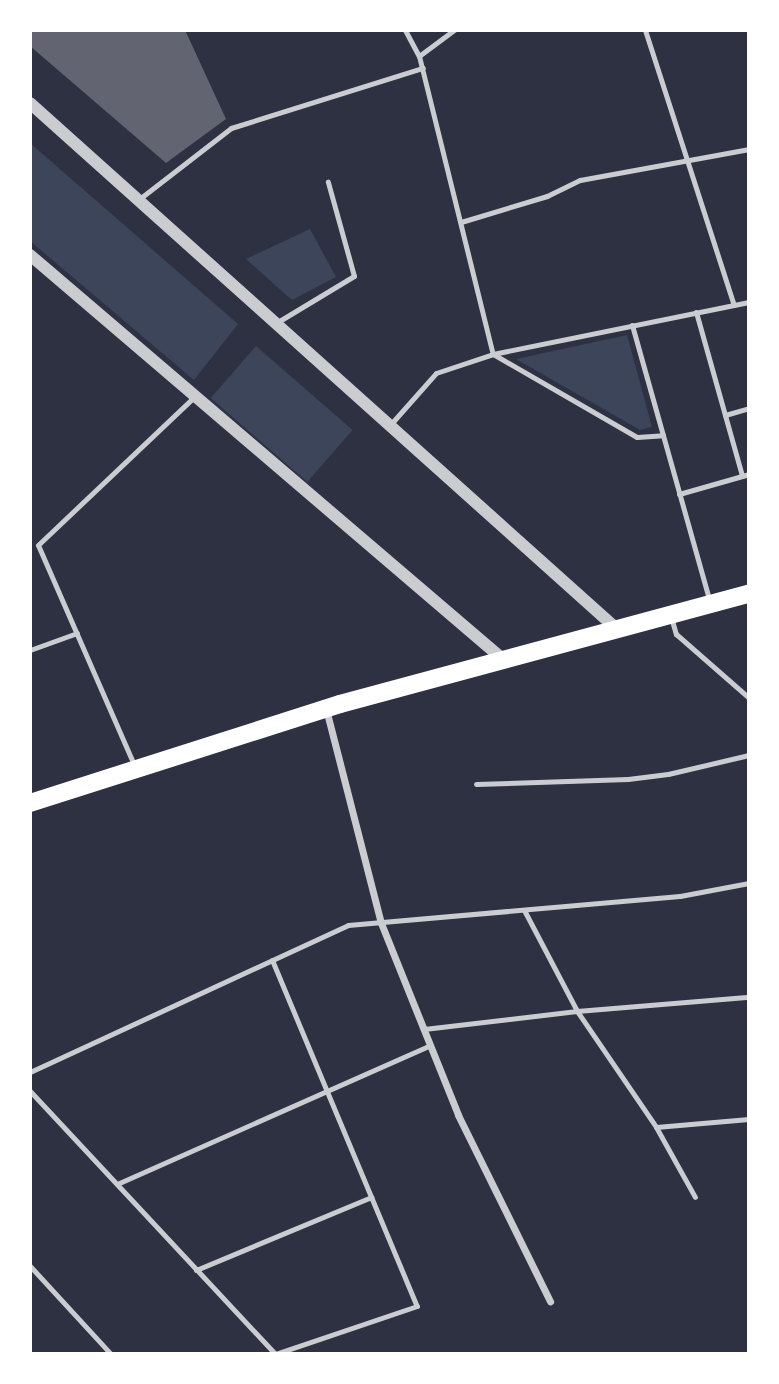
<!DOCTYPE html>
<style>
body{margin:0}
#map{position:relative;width:779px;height:1384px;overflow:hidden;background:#2d3142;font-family:"Roboto Condensed",sans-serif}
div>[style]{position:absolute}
.green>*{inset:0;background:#3c4559;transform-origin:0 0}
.building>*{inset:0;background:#626471}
.service>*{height:5px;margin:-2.5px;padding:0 2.5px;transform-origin:2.5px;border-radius:2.5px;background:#caccd0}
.minor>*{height:7px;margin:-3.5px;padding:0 3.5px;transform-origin:3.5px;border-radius:3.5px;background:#caccd0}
.tertiary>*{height:12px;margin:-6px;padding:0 6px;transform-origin:6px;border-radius:6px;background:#caccd0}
.primary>*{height:18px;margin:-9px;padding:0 9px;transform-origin:9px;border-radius:9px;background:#fff}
span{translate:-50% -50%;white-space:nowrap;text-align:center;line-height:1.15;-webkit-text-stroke:5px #fff;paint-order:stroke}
.frame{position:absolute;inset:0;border:32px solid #fff;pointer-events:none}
</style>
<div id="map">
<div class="green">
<i style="clip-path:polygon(30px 143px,238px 324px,194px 380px,30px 241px)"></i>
<i style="clip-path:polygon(310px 229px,336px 277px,292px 300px,246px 259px)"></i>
<i style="clip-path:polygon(627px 335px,652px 427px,640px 430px,516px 359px)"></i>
<i style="left:256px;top:346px;width:128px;height:69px;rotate:41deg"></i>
</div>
<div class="building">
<i style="clip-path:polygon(30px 30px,185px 30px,226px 119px,166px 163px,30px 46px)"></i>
</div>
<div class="service">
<i style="left:405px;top:30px;width:30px;rotate:62deg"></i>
<i style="left:419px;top:56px;width:307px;rotate:76.1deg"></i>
<i style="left:493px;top:354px;width:166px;rotate:30deg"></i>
<i style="left:637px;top:437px;width:26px;rotate:-4deg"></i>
<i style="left:645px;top:30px;width:289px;rotate:72.1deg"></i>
<i style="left:419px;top:56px;width:44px;rotate:-36.6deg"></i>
<i style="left:138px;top:200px;width:118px;rotate:-37.7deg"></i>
<i style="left:231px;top:128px;width:201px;rotate:-17.4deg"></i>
<i style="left:461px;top:222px;width:90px;rotate:-16.8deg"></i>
<i style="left:547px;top:196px;width:37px;rotate:-26deg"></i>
<i style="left:580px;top:180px;width:172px;rotate:-10.4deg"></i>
<i style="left:696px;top:312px;width:170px;rotate:74.3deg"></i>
<i style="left:276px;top:323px;width:91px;rotate:-31.1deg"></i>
<i style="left:354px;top:276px;width:98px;rotate:-105.5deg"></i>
<i style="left:632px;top:325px;width:288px;rotate:74.3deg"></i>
<i style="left:725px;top:415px;width:25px;rotate:-16deg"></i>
<i style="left:390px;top:425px;width:69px;rotate:-48.5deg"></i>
<i style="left:436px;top:373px;width:60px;rotate:-18.4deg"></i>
<i style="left:493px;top:354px;width:261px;rotate:-11.5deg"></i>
<i style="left:679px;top:494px;width:73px;rotate:-15.9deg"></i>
<i style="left:671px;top:617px;width:18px;rotate:74deg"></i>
<i style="left:676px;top:634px;width:97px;rotate:41.2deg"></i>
<i style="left:30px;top:650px;width:50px;rotate:-19.9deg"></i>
<i style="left:135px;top:767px;width:242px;rotate:-113.6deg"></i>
<i style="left:38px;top:545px;width:216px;rotate:-43.5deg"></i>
<i style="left:476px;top:784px;width:152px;rotate:-1.9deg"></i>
<i style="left:628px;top:779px;width:40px;rotate:-7.1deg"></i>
<i style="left:668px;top:774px;width:83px;rotate:-13.2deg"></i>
<i style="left:524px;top:910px;width:114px;rotate:62.3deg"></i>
<i style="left:577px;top:1011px;width:140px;rotate:55.7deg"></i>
<i style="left:656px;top:1127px;width:80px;rotate:60.9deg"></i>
<i style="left:272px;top:960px;width:375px;rotate:67.3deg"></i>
<i style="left:417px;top:1306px;width:150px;rotate:161.3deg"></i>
<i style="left:424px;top:1029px;width:154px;rotate:-6.7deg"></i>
<i style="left:577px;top:1011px;width:173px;rotate:-4.7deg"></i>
<i style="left:30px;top:1072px;width:350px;rotate:-24.8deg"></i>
<i style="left:348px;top:925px;width:333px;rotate:-5deg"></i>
<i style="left:680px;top:896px;width:70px;rotate:-10.7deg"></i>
<i style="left:30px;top:1091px;width:359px;rotate:47deg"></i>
<i style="left:656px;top:1127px;width:93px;rotate:-4.9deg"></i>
<i style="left:117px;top:1184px;width:342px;rotate:-23.9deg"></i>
<i style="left:30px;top:1266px;width:120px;rotate:47.4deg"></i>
<i style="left:196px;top:1270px;width:190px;rotate:-22.6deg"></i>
</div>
<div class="minor">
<i style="left:326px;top:709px;width:221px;rotate:75.6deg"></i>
<i style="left:381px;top:923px;width:207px;rotate:68.1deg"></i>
<i style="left:458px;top:1115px;width:208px;rotate:63.7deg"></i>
</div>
<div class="tertiary">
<i style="left:30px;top:103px;width:791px;rotate:41.87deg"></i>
<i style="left:30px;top:255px;width:625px;rotate:40.52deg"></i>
</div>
<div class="primary">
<i style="left:30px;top:803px;width:325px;rotate:-17.7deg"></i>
<i style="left:340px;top:704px;width:424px;rotate:-15.1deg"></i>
</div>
<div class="frame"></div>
</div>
